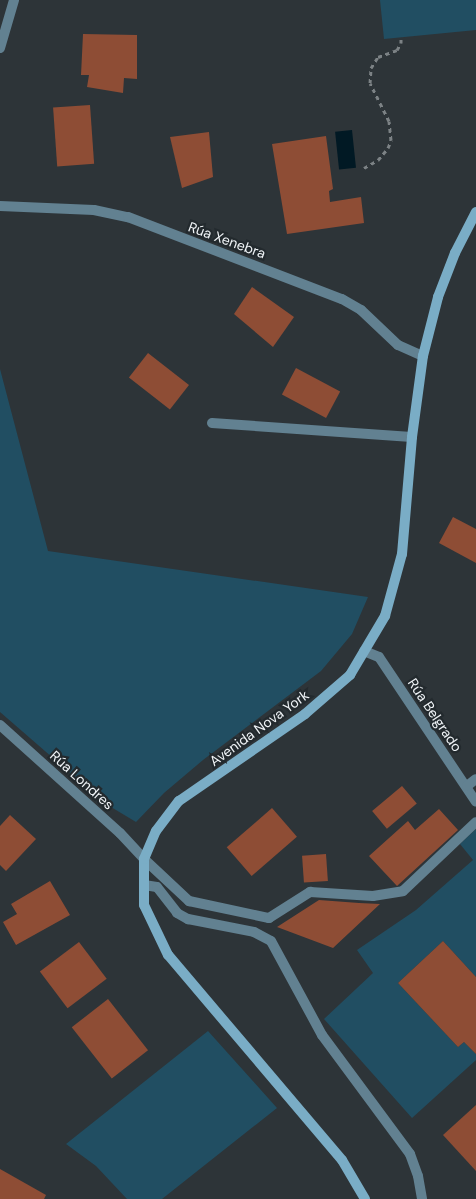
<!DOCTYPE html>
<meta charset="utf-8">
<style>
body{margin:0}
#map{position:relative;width:476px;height:1199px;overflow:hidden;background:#2d3438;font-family:"DM Sans",sans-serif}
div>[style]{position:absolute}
.green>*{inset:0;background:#214e62}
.water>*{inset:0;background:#011924;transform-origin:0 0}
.building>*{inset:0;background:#8e4d35;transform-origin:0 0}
.path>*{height:3px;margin-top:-1.5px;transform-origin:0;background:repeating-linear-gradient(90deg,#7c8285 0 4px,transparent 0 8px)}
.service>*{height:10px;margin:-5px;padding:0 5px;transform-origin:5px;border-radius:5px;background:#628191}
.minor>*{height:10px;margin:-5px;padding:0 5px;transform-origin:5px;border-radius:5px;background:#628191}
.secondary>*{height:10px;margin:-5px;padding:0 5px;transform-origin:5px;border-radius:5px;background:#7aadc6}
span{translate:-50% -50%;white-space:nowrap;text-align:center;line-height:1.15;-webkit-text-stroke:4.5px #232a2e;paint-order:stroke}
.street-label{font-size:14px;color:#f0f4f7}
</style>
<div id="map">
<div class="green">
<i style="clip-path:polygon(380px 0,476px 0,476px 30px,384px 39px)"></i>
<i style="clip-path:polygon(0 369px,48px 551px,368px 597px,352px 634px,321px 671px,203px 760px,164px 793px,136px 822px,106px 804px,0 712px)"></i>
<i style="clip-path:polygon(476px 829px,476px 977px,443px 941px,398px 983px,458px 1047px,464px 1042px,476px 1054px,476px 1060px,412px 1118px,324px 1019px,373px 973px,357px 950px,416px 910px,473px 860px,460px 844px)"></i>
<i style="clip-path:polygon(208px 1031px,277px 1108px,162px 1199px,127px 1199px,96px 1166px,66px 1144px)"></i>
</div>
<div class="water">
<i style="left:352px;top:130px;width:38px;height:17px;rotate:84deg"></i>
</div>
<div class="building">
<i style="clip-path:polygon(83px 34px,137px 35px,137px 79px,124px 78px,123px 93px,87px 87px,89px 75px,81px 75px)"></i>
<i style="left:90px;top:105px;width:59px;height:37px;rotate:86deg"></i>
<i style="clip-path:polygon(209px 132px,213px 177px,182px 188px,170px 137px)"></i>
<i style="clip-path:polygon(326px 136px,333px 189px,329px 191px,330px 202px,361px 197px,364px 223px,287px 234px,272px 144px)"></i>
<i style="clip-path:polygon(252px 287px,294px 317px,273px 347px,234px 314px)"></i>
<i style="left:148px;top:353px;width:52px;height:31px;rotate:38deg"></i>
<i style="left:296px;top:368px;width:50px;height:30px;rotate:28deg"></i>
<i style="clip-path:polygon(453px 517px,476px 529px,476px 563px,439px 543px)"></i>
<i style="left:402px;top:786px;width:23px;height:39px;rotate:50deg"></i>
<i style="left:272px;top:808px;width:38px;height:60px;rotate:49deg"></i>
<i style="clip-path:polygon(439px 809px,458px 830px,397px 886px,369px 856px,408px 821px,415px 830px)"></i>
<i style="clip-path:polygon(10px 815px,36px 839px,6px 871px,0 865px,0 826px)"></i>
<i style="left:326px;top:854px;width:27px;height:24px;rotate:86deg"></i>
<i style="clip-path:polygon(50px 881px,70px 915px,16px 945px,3px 922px,17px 914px,11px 904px)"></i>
<i style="clip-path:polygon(319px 900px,359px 903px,380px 904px,333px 948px,277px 927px)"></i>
<i style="clip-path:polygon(443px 941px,476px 977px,476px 1054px,464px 1042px,458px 1047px,398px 983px)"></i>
<i style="left:79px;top:942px;width:46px;height:49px;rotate:53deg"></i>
<i style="left:108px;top:999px;width:65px;height:46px;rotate:52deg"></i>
<i style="clip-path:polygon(476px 1105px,476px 1171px,443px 1135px)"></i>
<i style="clip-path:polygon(0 1169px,46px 1195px,44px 1199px,0 1199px)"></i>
</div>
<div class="path">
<i style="left:364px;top:168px;width:16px;rotate:-30deg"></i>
<i style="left:378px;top:160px;width:16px;rotate:-50deg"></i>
<i style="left:388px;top:148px;width:9px;rotate:-69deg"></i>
<i style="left:391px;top:140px;width:19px;rotate:-96deg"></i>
<i style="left:389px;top:121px;width:42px;rotate:-116.6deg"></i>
<i style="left:370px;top:83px;width:15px;rotate:-86deg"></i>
<i style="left:371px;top:68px;width:13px;rotate:-58deg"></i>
<i style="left:378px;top:57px;width:20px;rotate:-20deg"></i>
<i style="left:397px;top:50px;width:8px;rotate:-60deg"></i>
<i style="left:401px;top:43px;width:5px;rotate:-90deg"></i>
</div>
<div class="service">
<i style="left:212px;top:423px;width:200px;rotate:4deg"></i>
<i style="left:144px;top:885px;width:13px;rotate:9deg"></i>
<i style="left:157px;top:887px;width:33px;rotate:52deg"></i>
<i style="left:177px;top:913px;width:13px;rotate:29deg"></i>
<i style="left:188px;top:919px;width:67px;rotate:11.1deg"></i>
<i style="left:254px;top:932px;width:19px;rotate:28deg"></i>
<i style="left:271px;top:941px;width:107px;rotate:61.5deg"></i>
<i style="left:322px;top:1035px;width:148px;rotate:53.5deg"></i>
<i style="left:410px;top:1154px;width:23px;rotate:70deg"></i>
<i style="left:418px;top:1176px;width:23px;rotate:80deg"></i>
</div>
<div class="minor">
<i style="left:0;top:48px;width:50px;rotate:-73.7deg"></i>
<i style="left:0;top:206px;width:94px;rotate:2.4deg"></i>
<i style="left:94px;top:210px;width:35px;rotate:12deg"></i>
<i style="left:128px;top:217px;width:229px;rotate:21deg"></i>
<i style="left:342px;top:299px;width:22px;rotate:30deg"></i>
<i style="left:361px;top:310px;width:51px;rotate:43.4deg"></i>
<i style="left:398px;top:345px;width:27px;rotate:24deg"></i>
<i style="left:364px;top:651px;width:16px;rotate:22deg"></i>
<i style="left:379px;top:657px;width:174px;rotate:56.2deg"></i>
<i style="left:0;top:725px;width:161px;rotate:42deg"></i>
<i style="left:120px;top:833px;width:35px;rotate:47deg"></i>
<i style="left:144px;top:859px;width:62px;rotate:43deg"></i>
<i style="left:189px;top:901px;width:82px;rotate:12deg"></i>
<i style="left:269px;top:918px;width:49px;rotate:-32.4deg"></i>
<i style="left:310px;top:892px;width:63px;rotate:3.6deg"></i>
<i style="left:373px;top:896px;width:30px;rotate:-9deg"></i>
<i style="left:403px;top:891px;width:100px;rotate:-43.4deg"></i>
<i style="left:467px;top:786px;width:11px;rotate:-38deg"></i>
</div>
<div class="secondary">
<i style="left:365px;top:1199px;width:45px;rotate:-120.5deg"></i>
<i style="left:342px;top:1160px;width:269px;rotate:-130.3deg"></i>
<i style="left:168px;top:955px;width:55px;rotate:-115.6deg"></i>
<i style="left:144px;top:905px;width:46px;rotate:-90deg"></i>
<i style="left:144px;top:859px;width:30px;rotate:-67deg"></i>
<i style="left:156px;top:831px;width:38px;rotate:-53deg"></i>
<i style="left:179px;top:801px;width:153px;rotate:-34.6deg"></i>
<i style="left:305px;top:714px;width:60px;rotate:-40.9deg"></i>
<i style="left:350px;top:675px;width:69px;rotate:-59.3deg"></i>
<i style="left:385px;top:616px;width:64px;rotate:-74.7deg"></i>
<i style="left:402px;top:554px;width:117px;rotate:-85.1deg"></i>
<i style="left:412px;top:437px;width:82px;rotate:-82.3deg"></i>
<i style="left:423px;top:356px;width:61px;rotate:-75.7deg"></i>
<i style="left:438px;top:297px;width:47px;rotate:-68.9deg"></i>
<i style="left:455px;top:253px;width:46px;rotate:-62.9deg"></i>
</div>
<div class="street-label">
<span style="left:227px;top:240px;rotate:20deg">Rúa Xenebra</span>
<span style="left:435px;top:715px;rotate:56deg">Rúa Belgrado</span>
<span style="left:259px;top:728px;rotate:-36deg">Avenida Nova York</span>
<span style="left:82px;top:780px;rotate:42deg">Rúa Londres</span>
</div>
</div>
